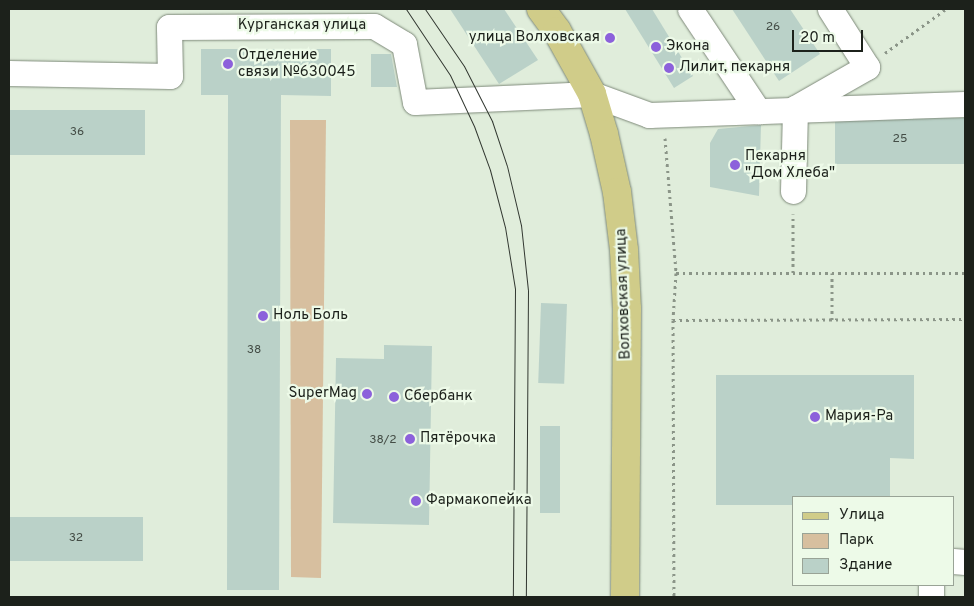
<!DOCTYPE html>
<meta charset="utf-8">
<style>
body{margin:0}
#map{position:relative;width:974px;height:606px;overflow:hidden;background:#e0eddb;font-family:Overpass,sans-serif}
div>[style]{position:absolute}
.green>*{inset:0;background:#d7bf9f}
.building>*{inset:0;background:#bad1c8;transform-origin:0 0}
.path>*{height:3px;margin-top:-1.5px;transform-origin:0;background:repeating-linear-gradient(90deg,#8b9588 0 2.5px,transparent 0 6.5px)}
.roads{filter:drop-shadow(0 0 1px #7e8a7a) drop-shadow(0 0 1px #7e8a7a)}
.minor>*{height:25px;margin:-12.5px;padding:0 12.5px;transform-origin:12.5px;border-radius:12.5px;background:#fff}
.major>*{height:28px;margin:-14px;padding:0 14px;transform-origin:14px;border-radius:14px;background:#d0cc89}
.tram>*{height:1px;margin:-0.5px;padding:0 0.5px;transform-origin:0.5px;border-radius:0.5px;background:#323831}
.dots>*{width:14px;height:14px;translate:-50% -50%;box-sizing:border-box;border:2px solid #edfae8;border-radius:50%}
span{translate:-50% -50%;white-space:nowrap;text-align:center;line-height:1.15;-webkit-text-stroke:4.5px #edfae8;paint-order:stroke}
.number-label{font-size:12px;color:#444d46}
.number-label span{-webkit-text-stroke-width:0}
.street-label{font-size:15px;color:#1c211b}
.poi-label{font-size:15px;color:#1c211b}
.right{translate:-100% -50%;text-align:right}
.left{translate:0 -50%;text-align:left}
.frame{position:absolute;inset:0;border:10px solid #1c211b;pointer-events:none}
.legend{position:absolute;left:792px;top:496px;width:162px;height:90px;box-sizing:border-box;background:#edfae8;border:1px solid #99a396;margin:0;padding:6px 9px;list-style:none;font-size:15px;color:#1c211b}
.legend li{display:flex;align-items:center;gap:10px;height:25px}
.legend b{width:25px;border:1px solid #99a396}
.scale{position:absolute;left:792px;top:30px;width:71px;height:22px;box-sizing:border-box;border:2px solid #1c211b;border-top:0;padding-left:6px;font-size:15px;line-height:18px;white-space:nowrap;color:#1c211b;-webkit-text-stroke:4px #edfae8;paint-order:stroke}
</style>
<div id="map">
<div class="green">
<i style="clip-path:polygon(290px 120px,326px 120px,321px 578px,291px 577px)"></i>
</div>
<div class="building">
<i style="clip-path:polygon(450px 9px,504px 9px,538px 60px,499px 84px)"></i>
<i style="clip-path:polygon(625px 9px,652px 9px,693px 76px,674px 88px)"></i>
<i style="clip-path:polygon(732px 9px,790px 9px,820px 54px,779px 81px)"></i>
<i style="clip-path:polygon(201px 49px,331px 49px,331px 96px,281px 95px,279px 590px,227px 590px,228px 95px,201px 95px)"></i>
<i style="clip-path:polygon(371px 54px,391px 54px,397px 87px,371px 87px)"></i>
<i style="left:9px;top:110px;width:136px;height:45px"></i>
<i style="left:965px;top:118px;width:46px;height:130px;rotate:90deg"></i>
<i style="clip-path:polygon(761px 125px,759px 196px,710px 187px,710px 143px,718px 129px)"></i>
<i style="left:541px;top:303px;width:26px;height:80px;rotate:2deg"></i>
<i style="clip-path:polygon(384px 345px,432px 346px,429px 525px,333px 523px,336px 358px,384px 359px)"></i>
<i style="clip-path:polygon(716px 375px,914px 375px,914px 459px,890px 458px,890px 497px,793px 497px,793px 505px,716px 505px)"></i>
<i style="left:540px;top:426px;width:20px;height:87px"></i>
<i style="left:9px;top:517px;width:134px;height:44px"></i>
</div>
<div class="path">
<i style="left:885px;top:53px;width:75px;rotate:-35.8deg"></i>
<i style="left:665px;top:138px;width:135px;rotate:85.3deg"></i>
<i style="left:676px;top:273px;width:47px;rotate:93.7deg"></i>
<i style="left:673px;top:320px;width:277px;rotate:89.8deg"></i>
<i style="left:676px;top:273px;width:289px"></i>
<i style="left:793px;top:273px;width:59px;rotate:-90deg"></i>
<i style="left:673px;top:320px;width:292px;rotate:-0.2deg"></i>
<i style="left:832px;top:320px;width:47px;rotate:-90deg"></i>
</div>
<div class="roads">
<div class="minor">
<i style="left:690px;top:9px;width:123px;rotate:56.3deg"></i>
<i style="left:9px;top:73px;width:161px;rotate:1.1deg"></i>
<i style="left:170px;top:76px;width:49px;rotate:-91.2deg"></i>
<i style="left:169px;top:27px;width:205px;rotate:-0.3deg"></i>
<i style="left:374px;top:26px;width:35px;rotate:31deg"></i>
<i style="left:404px;top:44px;width:59px;rotate:79.3deg"></i>
<i style="left:415px;top:102px;width:177px;rotate:-2.6deg"></i>
<i style="left:592px;top:94px;width:61px;rotate:20.2deg"></i>
<i style="left:649px;top:115px;width:316px;rotate:-2deg"></i>
<i style="left:793px;top:191px;width:83px;rotate:-88.6deg"></i>
<i style="left:795px;top:108px;width:83px;rotate:-29.7deg"></i>
<i style="left:867px;top:67px;width:69px;rotate:-122.5deg"></i>
<i style="left:953px;top:561px;width:12px;rotate:5deg"></i>
<i style="left:931px;top:597px;width:12px;rotate:-90deg"></i>
</div>
<div class="major">
<i style="left:541px;top:9px;width:27px;rotate:54deg"></i>
<i style="left:557px;top:31px;width:72px;rotate:60.9deg"></i>
<i style="left:592px;top:94px;width:42px;rotate:73.3deg"></i>
<i style="left:604px;top:134px;width:59px;rotate:77.4deg"></i>
<i style="left:617px;top:192px;width:58px;rotate:83.1deg"></i>
<i style="left:624px;top:250px;width:59px;rotate:87.1deg"></i>
<i style="left:627px;top:309px;width:288px;rotate:90.4deg"></i>
</div>
</div>
<div class="tram">
<i style="left:406px;top:9px;width:79px;rotate:56.3deg"></i>
<i style="left:450px;top:75px;width:56px;rotate:64.8deg"></i>
<i style="left:474px;top:126px;width:47px;rotate:70deg"></i>
<i style="left:490px;top:170px;width:59px;rotate:75.3deg"></i>
<i style="left:505px;top:227px;width:63px;rotate:80.8deg"></i>
<i style="left:515px;top:289px;width:308px;rotate:90.4deg"></i>
<i style="left:425px;top:9px;width:69px;rotate:55.6deg"></i>
<i style="left:464px;top:66px;width:62px;rotate:63deg"></i>
<i style="left:492px;top:121px;width:47px;rotate:71.6deg"></i>
<i style="left:507px;top:166px;width:61px;rotate:76.7deg"></i>
<i style="left:521px;top:225px;width:65px;rotate:83.9deg"></i>
<i style="left:528px;top:290px;width:307px;rotate:90.4deg"></i>
</div>
<div class="dots">
<i style="left:610px;top:38px;background:#8c61db"></i>
<i style="left:656px;top:47px;background:#8c61db"></i>
<i style="left:228px;top:64px;background:#8c61db"></i>
<i style="left:669px;top:68px;background:#8c61db"></i>
<i style="left:735px;top:165px;background:#8c61db"></i>
<i style="left:263px;top:316px;background:#8c61db"></i>
<i style="left:367px;top:394px;background:#8c61db"></i>
<i style="left:394px;top:397px;background:#8c61db"></i>
<i style="left:815px;top:417px;background:#8c61db"></i>
<i style="left:410px;top:439px;background:#8c61db"></i>
<i style="left:416px;top:501px;background:#8c61db"></i>
</div>
<div class="number-label">
<span style="left:773px;top:28px">26</span>
<span style="left:77px;top:133px">36</span>
<span style="left:900px;top:140px">25</span>
<span style="left:254px;top:351px">38</span>
<span style="left:383px;top:441px">38/2</span>
<span style="left:76px;top:539px">32</span>
</div>
<div class="street-label">
<span style="left:302px;top:26px">Курганская улица</span>
<span style="left:624px;top:294px;rotate:-92deg">Волховская улица</span>
</div>
<div class="poi-label">
<span class="right" style="left:600px;top:38px">улица Волховская</span>
<span class="left" style="left:666px;top:47px">Экона</span>
<span class="left" style="left:238px;top:64px">Отделение<br>связи №630045</span>
<span class="left" style="left:679px;top:68px">Лилит, пекарня</span>
<span class="left" style="left:745px;top:165px">Пекарня<br>"Дом Хлеба"</span>
<span class="left" style="left:273px;top:316px">Ноль Боль</span>
<span class="right" style="left:357px;top:394px">SuperMag</span>
<span class="left" style="left:404px;top:397px">Сбербанк</span>
<span class="left" style="left:825px;top:417px">Мария-Ра</span>
<span class="left" style="left:420px;top:439px">Пятёрочка</span>
<span class="left" style="left:426px;top:501px">Фармакопейка</span>
</div>
<div class="frame"></div>
<ul class="legend">
<li><b style="height:6px;background:#d0cc89"></b>Улица</li>
<li><b style="height:14px;background:#d7bf9f"></b>Парк</li>
<li><b style="height:14px;background:#bad1c8"></b>Здание</li>
</ul>
<div class="scale">20 m</div>
</div>
